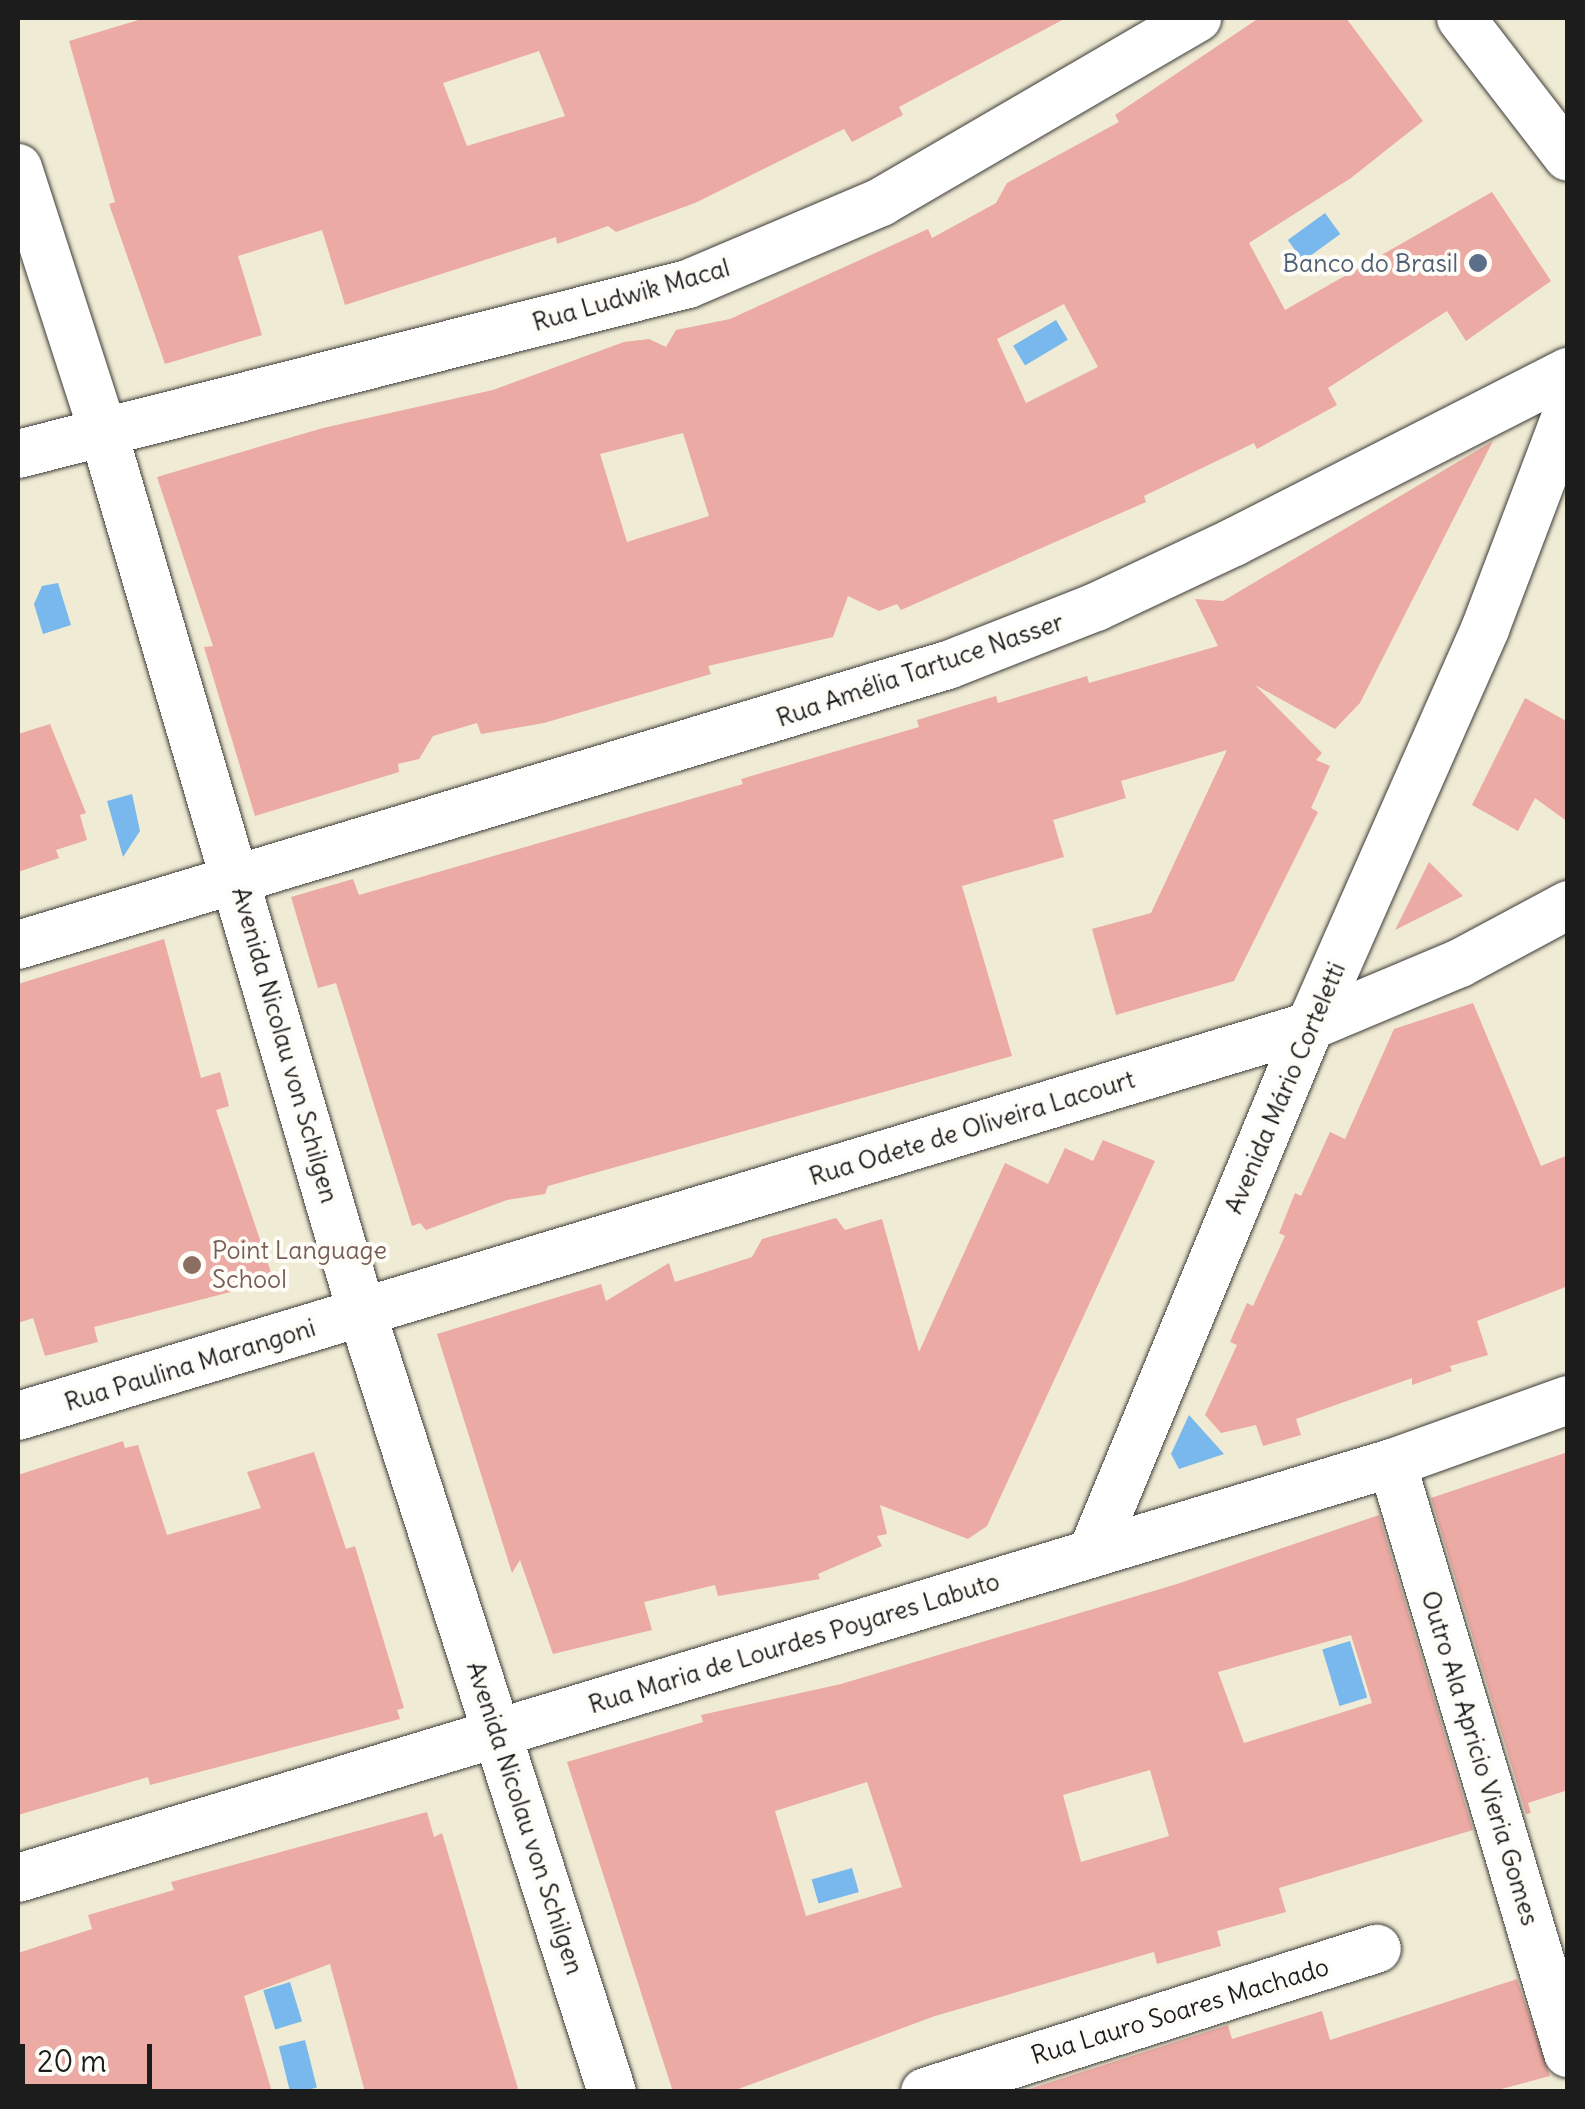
<!DOCTYPE html>
<meta charset="utf-8">
<style>
body{margin:0}
#map{position:relative;width:1585px;height:2109px;overflow:hidden;background:#f0ebd4;font-family:Delius,sans-serif}
div>[style]{position:absolute}
.water>*{inset:0;background:#78b8ec;transform-origin:0 0}
.building>*{inset:0;background:#ebaaa3}
.roads{filter:drop-shadow(0 0 2px #3c3b38) drop-shadow(0 0 2px #3c3b38)}
.minor>*{height:48px;margin:-24px;padding:0 24px;transform-origin:24px;border-radius:24px;background:#fff}
.dots>*{width:28px;height:28px;translate:-50% -50%;box-sizing:border-box;border:5px solid #fdfcf7;border-radius:50%}
span{translate:-50% -50%;white-space:nowrap;text-align:center;line-height:1.15;-webkit-text-stroke:8px #fdfcf7;paint-order:stroke}
.service-label{font-size:25px;color:#4e5e75}
.right{translate:-100% -50%;text-align:right}
.street-label{font-size:25px;color:#1c1c1c}
.education-label{font-size:25px;color:#785e54}
.left{translate:0 -50%;text-align:left}
.frame{position:absolute;inset:0;border:20px solid #1c1c1c;pointer-events:none}
.scale{position:absolute;left:20px;top:2044px;width:132px;height:45px;box-sizing:border-box;border:5px solid #1c1c1c;border-top:0;padding-left:12px;font-size:30px;line-height:35px;white-space:nowrap;color:#1c1c1c;-webkit-text-stroke:8px #fdfcf7;paint-order:stroke}
</style>
<div id="map">
<div class="water">
<i style="left:1325px;top:213px;width:26px;height:46px;rotate:54deg"></i>
<i style="left:1056px;top:320px;width:23px;height:50px;rotate:59deg"></i>
<i style="clip-path:polygon(58px 583px,71px 625px,43px 634px,34px 604px,42px 586px)"></i>
<i style="clip-path:polygon(132px 794px,140px 831px,123px 857px,107px 801px)"></i>
<i style="clip-path:polygon(1189px 1415px,1224px 1454px,1179px 1469px,1171px 1454px)"></i>
<i style="left:1350px;top:1641px;width:59px;height:29px;rotate:73deg"></i>
<i style="left:852px;top:1868px;width:25px;height:42px;rotate:74deg"></i>
<i style="left:290px;top:1982px;width:41px;height:28px;rotate:73deg"></i>
<i style="left:305px;top:2040px;width:49px;height:27px;rotate:76deg"></i>
</div>
<div class="building">
<i style="clip-path:polygon(evenodd,145px 18px,1066px 18px,899px 107px,903px 115px,852px 142px,844px 129px,695px 203px,616px 232px,608px 226px,557px 244px,556px 237px,345px 305px,322px 230px,238px 256px,262px 335px,165px 364px,109px 204px,115px 202px,69px 41px,145px 18px,539px 51px,565px 116px,467px 146px,443px 83px,539px 51px)"></i>
<i style="clip-path:polygon(evenodd,1259px 18px,1346px 18px,1423px 121px,1351px 178px,1249px 243px,1285px 310px,1492px 192px,1551px 281px,1466px 341px,1447px 311px,1328px 388px,1337px 405px,1257px 449px,1254px 443px,1144px 496px,1146px 502px,901px 610px,897px 604px,879px 611px,848px 596px,833px 637px,708px 666px,711px 674px,544px 723px,481px 734px,477px 723px,433px 736px,419px 759px,398px 764px,399px 772px,255px 816px,204px 647px,213px 646px,157px 477px,323px 428px,493px 390px,624px 342px,649px 339px,666px 347px,676px 330px,730px 319px,928px 229px,932px 238px,996px 203px,1007px 183px,1119px 122px,1115px 115px,1259px 18px,1064px 304px,1098px 367px,1026px 403px,997px 339px,1064px 304px,1259px 18px,683px 433px,709px 516px,627px 542px,600px 454px,683px 433px)"></i>
<i style="clip-path:polygon(1493px 441px,1360px 703px,1335px 729px,1255px 685px,1322px 753px,1316px 760px,1330px 766px,1311px 808px,1318px 812px,1234px 981px,1116px 1015px,1092px 929px,1151px 913px,1227px 750px,1121px 781px,1126px 798px,1053px 820px,1064px 857px,962px 886px,1012px 1056px,548px 1186px,545px 1194px,507px 1200px,426px 1230px,420px 1223px,412px 1226px,336px 983px,318px 988px,291px 897px,353px 879px,359px 895px,743px 784px,741px 779px,919px 727px,917px 720px,996px 696px,998px 703px,1087px 676px,1089px 683px,1218px 646px,1195px 599px,1223px 601px)"></i>
<i style="clip-path:polygon(1525px 698px,1568px 722px,1568px 822px,1535px 798px,1518px 831px,1472px 805px)"></i>
<i style="clip-path:polygon(50px 724px,86px 813px,80px 815px,87px 840px,56px 850px,59px 858px,18px 872px,18px 734px)"></i>
<i style="clip-path:polygon(1429px 862px,1463px 896px,1395px 930px)"></i>
<i style="clip-path:polygon(164px 939px,201px 1078px,220px 1072px,229px 1106px,216px 1110px,274px 1281px,94px 1327px,98px 1342px,45px 1356px,33px 1318px,18px 1323px,18px 984px)"></i>
<i style="clip-path:polygon(1473px 1003px,1541px 1166px,1568px 1155px,1568px 1286px,1477px 1321px,1488px 1355px,1450px 1366px,1452px 1371px,1412px 1385px,1412px 1378px,1296px 1419px,1301px 1435px,1263px 1446px,1256px 1425px,1221px 1433px,1205px 1415px,1237px 1345px,1230px 1342px,1247px 1303px,1253px 1306px,1285px 1236px,1279px 1233px,1295px 1193px,1301px 1196px,1330px 1132px,1345px 1139px,1394px 1029px)"></i>
<i style="clip-path:polygon(1103px 1140px,1155px 1161px,987px 1526px,968px 1539px,880px 1505px,887px 1534px,877px 1536px,882px 1546px,818px 1574px,820px 1579px,718px 1596px,715px 1585px,644px 1602px,652px 1630px,553px 1654px,520px 1560px,512px 1573px,437px 1334px,601px 1284px,606px 1301px,669px 1263px,675px 1282px,752px 1257px,762px 1239px,836px 1218px,845px 1230px,882px 1219px,919px 1352px,1005px 1163px,1048px 1184px,1065px 1148px,1093px 1161px)"></i>
<i style="clip-path:polygon(123px 1441px,125px 1448px,138px 1445px,167px 1535px,261px 1508px,247px 1472px,314px 1452px,346px 1549px,355px 1546px,404px 1708px,397px 1710px,400px 1719px,150px 1785px,148px 1777px,18px 1815px,18px 1475px)"></i>
<i style="clip-path:polygon(1568px 1452px,1568px 1790px,1528px 1803px,1531px 1813px,1526px 1814px,1431px 1498px)"></i>
<i style="clip-path:polygon(evenodd,1379px 1515px,1473px 1830px,1279px 1888px,1286px 1912px,1217px 1931px,1221px 1946px,1157px 1964px,1154px 1952px,935px 2016px,730px 2092px,673px 2092px,567px 1762px,703px 1722px,701px 1715px,841px 1684px,1177px 1584px,1379px 1515px,1351px 1635px,1372px 1703px,1244px 1743px,1218px 1672px,1351px 1635px,1379px 1515px,1150px 1770px,1169px 1836px,1081px 1862px,1063px 1795px,1150px 1770px,1379px 1515px,867px 1782px,902px 1887px,806px 1916px,775px 1811px,867px 1782px)"></i>
<i style="clip-path:polygon(427px 1812px,434px 1837px,442px 1833px,519px 2092px,365px 2092px,330px 1964px,244px 1996px,272px 2092px,18px 2092px,18px 1953px,92px 1929px,88px 1915px,174px 1890px,171px 1882px)"></i>
<i style="clip-path:polygon(1517px 1979px,1550px 2076px,1490px 2092px,1020px 2092px,1228px 2025px,1232px 2039px,1322px 2011px,1330px 2040px)"></i>
</div>
<div class="roads">
<div class="minor">
<i style="left:1461px;top:18px;width:175px;rotate:52.4deg"></i>
<i style="left:18px;top:168px;width:276px;rotate:72.1deg"></i>
<i style="left:103px;top:431px;width:919px;rotate:73.64deg"></i>
<i style="left:362px;top:1313px;width:818px;rotate:72.21deg"></i>
<i style="left:18px;top:454px;width:691px;rotate:-14.24deg"></i>
<i style="left:688px;top:284px;width:210px;rotate:-23deg"></i>
<i style="left:881px;top:202px;width:366px;rotate:-30.2deg"></i>
<i style="left:18px;top:945px;width:971px;rotate:-16.76deg"></i>
<i style="left:948px;top:665px;width:159px;rotate:-21.4deg"></i>
<i style="left:1096px;top:607px;width:153px;rotate:-25.2deg"></i>
<i style="left:1234px;top:542px;width:375px;rotate:-27deg"></i>
<i style="left:18px;top:1416px;width:1350px;rotate:-16.8deg"></i>
<i style="left:1310px;top:1026px;width:163px;rotate:-22.8deg"></i>
<i style="left:1460px;top:963px;width:123px;rotate:-28.2deg"></i>
<i style="left:1392px;top:1463px;width:616px;rotate:73.39deg"></i>
<i style="left:1093px;top:1550px;width:567px;rotate:-67.5deg"></i>
<i style="left:1310px;top:1026px;width:434px;rotate:-66.2deg"></i>
<i style="left:1485px;top:629px;width:234px;rotate:-69.2deg"></i>
<i style="left:18px;top:1878px;width:1435px;rotate:-16.81deg"></i>
<i style="left:1392px;top:1463px;width:187px;rotate:-19.7deg"></i>
<i style="left:925px;top:2092px;width:474px;rotate:-17.6deg"></i>
</div>
</div>
<div class="dots">
<i style="left:1478px;top:263px;background:#5c6f8a"></i>
<i style="left:192px;top:1265px;background:#8d6e63"></i>
</div>
<div class="service-label">
<span class="right" style="left:1458px;top:263px">Banco do Brasil</span>
</div>
<div class="street-label">
<span style="left:631px;top:295px;rotate:-16deg">Rua Ludwik Macal</span>
<span style="left:920px;top:670px;rotate:-19deg">Rua Amélia Tartuce Nasser</span>
<span style="left:285px;top:1045px;rotate:74deg">Avenida Nicolau von Schilgen</span>
<span style="left:1285px;top:1088px;rotate:-67deg">Avenida Mário Corteletti</span>
<span style="left:972px;top:1128px;rotate:-17deg">Rua Odete de Oliveira Lacourt</span>
<span style="left:190px;top:1365px;rotate:-17deg">Rua Paulina Marangoni</span>
<span style="left:794px;top:1643px;rotate:-17deg">Rua Maria de Lourdes Poyares Labuto</span>
<span style="left:1480px;top:1758px;rotate:73deg">Outro Ala Apricio Vieria Gomes</span>
<span style="left:525px;top:1818px;rotate:72deg">Avenida Nicolau von Schilgen</span>
<span style="left:1180px;top:2011px;rotate:-17deg">Rua Lauro Soares Machado</span>
</div>
<div class="education-label">
<span class="left" style="left:212px;top:1265px">Point Language<br>School</span>
</div>
<div class="frame"></div>
<div class="scale">20 m</div>
</div>
